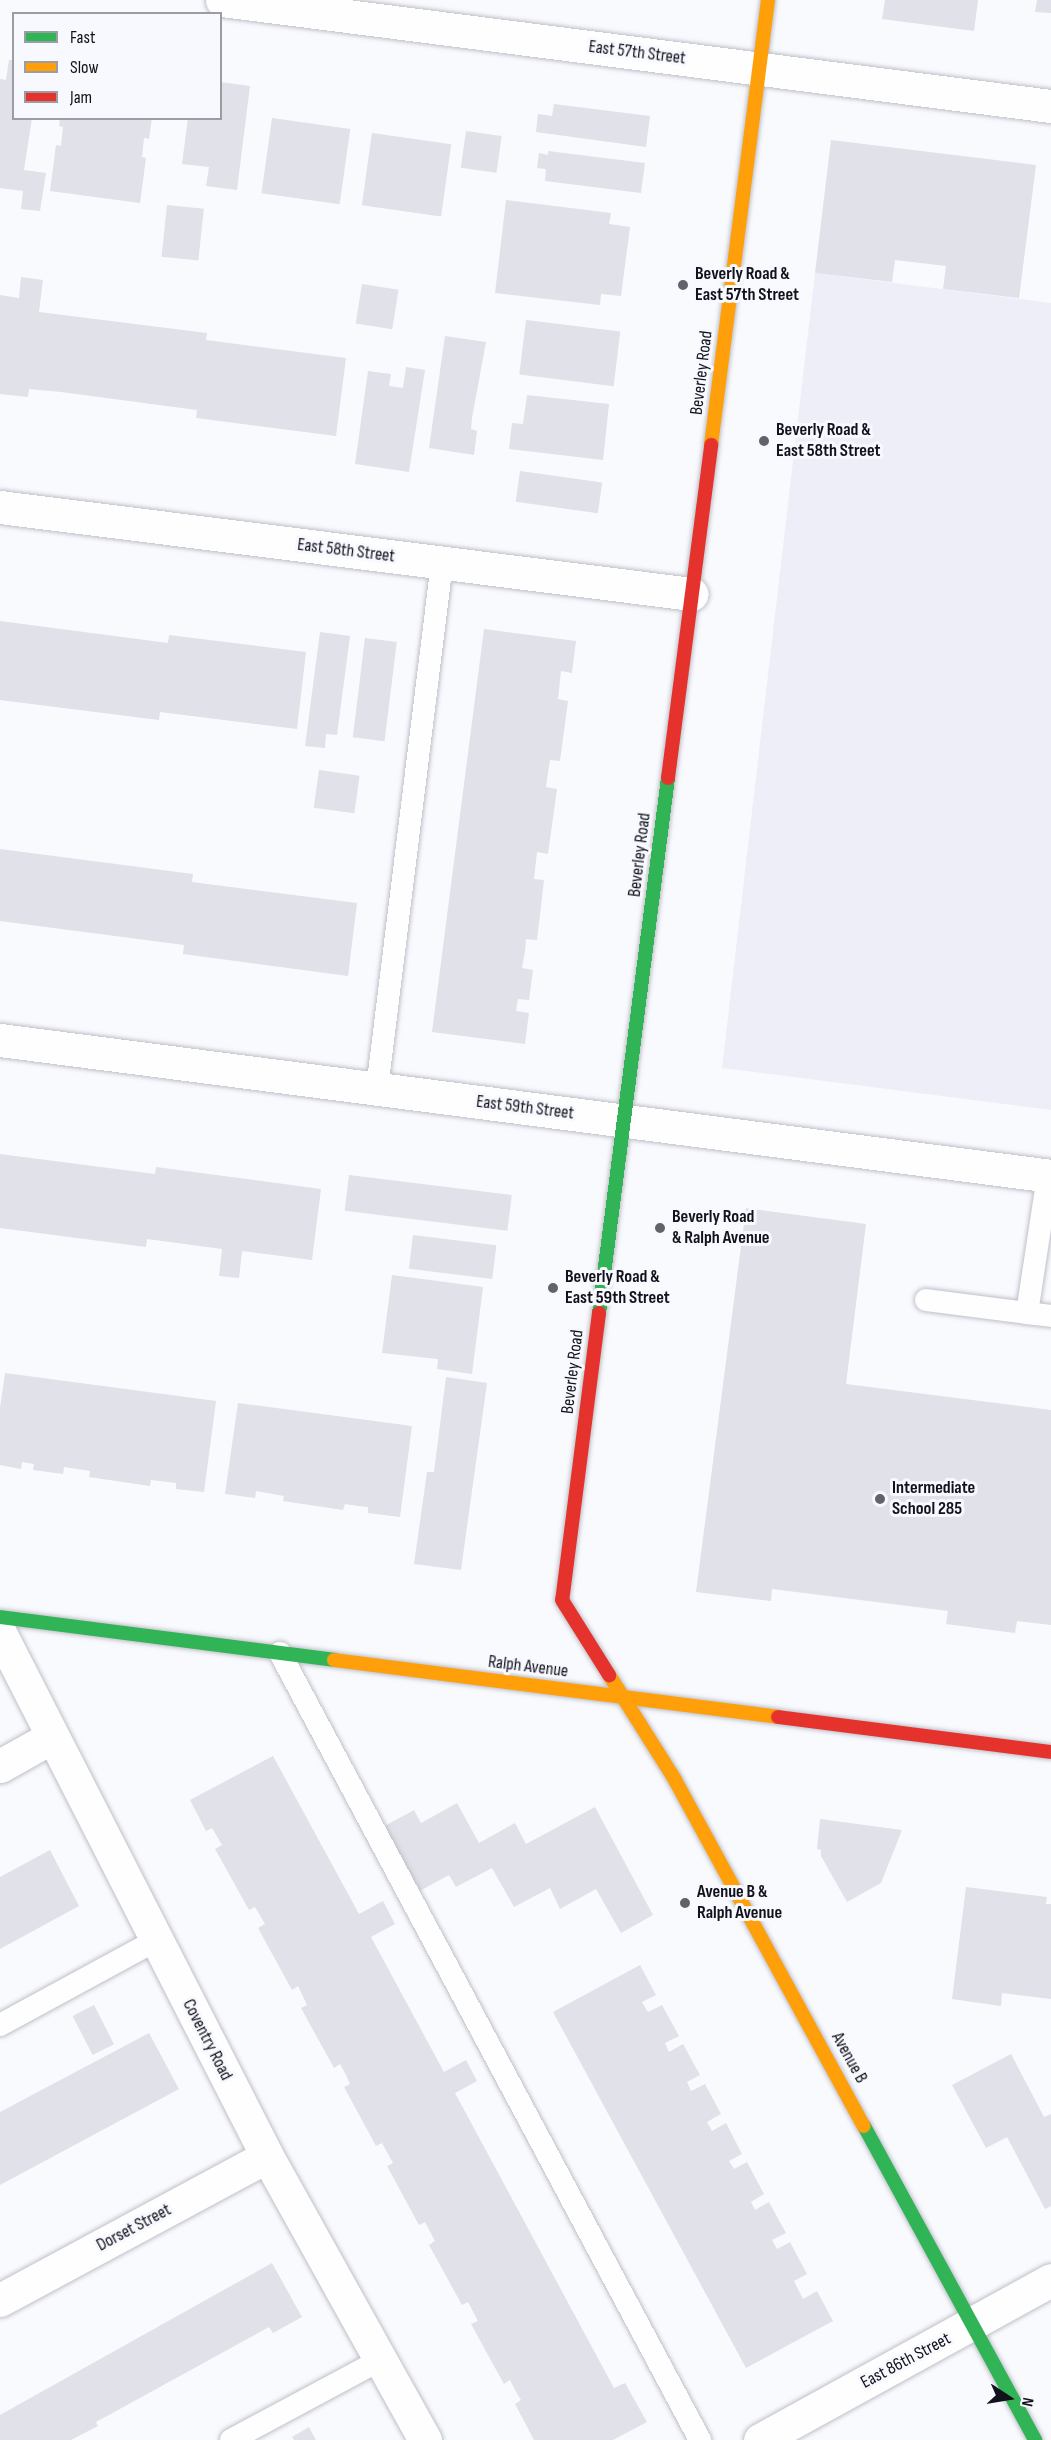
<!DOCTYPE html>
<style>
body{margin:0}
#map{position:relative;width:1051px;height:2440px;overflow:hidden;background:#f9fafe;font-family:"Sofia Sans Condensed",sans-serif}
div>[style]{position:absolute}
.built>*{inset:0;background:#eeeef8}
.building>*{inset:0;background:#e0e1e9;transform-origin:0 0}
.roads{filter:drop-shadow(0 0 2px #bfc0c8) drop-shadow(0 0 2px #bfc0c8)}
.lane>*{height:22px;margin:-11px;padding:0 11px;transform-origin:11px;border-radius:11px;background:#fefeff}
.street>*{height:33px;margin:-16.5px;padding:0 16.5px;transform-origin:16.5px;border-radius:16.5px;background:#fefeff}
.fast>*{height:14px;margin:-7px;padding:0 7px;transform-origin:7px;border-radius:7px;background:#30b455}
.slow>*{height:14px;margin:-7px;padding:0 7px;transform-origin:7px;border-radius:7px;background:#ff9f0a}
.jam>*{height:14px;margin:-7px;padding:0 7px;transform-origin:7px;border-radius:7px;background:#e5322d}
.dots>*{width:16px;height:16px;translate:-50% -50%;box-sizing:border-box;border:3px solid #f8f9ff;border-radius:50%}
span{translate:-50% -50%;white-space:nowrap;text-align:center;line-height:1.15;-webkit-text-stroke:6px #f8f9ff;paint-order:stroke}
.street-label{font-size:18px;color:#11121b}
.poi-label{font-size:18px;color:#11121b;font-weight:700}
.left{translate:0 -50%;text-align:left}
.legend{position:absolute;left:12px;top:12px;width:210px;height:108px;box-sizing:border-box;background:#f8f9ff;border:2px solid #9c9da4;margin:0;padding:8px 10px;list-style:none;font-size:18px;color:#11121b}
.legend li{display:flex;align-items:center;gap:12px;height:30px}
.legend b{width:30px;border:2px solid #9c9da4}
.north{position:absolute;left:979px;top:2368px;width:60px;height:60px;-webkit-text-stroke:4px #f8f9ff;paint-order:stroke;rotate:102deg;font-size:16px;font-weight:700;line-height:24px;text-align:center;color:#11121b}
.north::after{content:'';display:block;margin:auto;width:21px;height:27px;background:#11121b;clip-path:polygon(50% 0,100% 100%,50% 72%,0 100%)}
</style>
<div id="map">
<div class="built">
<i style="clip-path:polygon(815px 273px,1051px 303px,1051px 1110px,722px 1068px)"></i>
</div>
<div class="building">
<i style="clip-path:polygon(885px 0,978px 0,974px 31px,882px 19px)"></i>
<i style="clip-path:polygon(1037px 0,1051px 0,1051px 13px,1035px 12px)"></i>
<i style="clip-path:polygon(9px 60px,14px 60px,14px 118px,32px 118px,24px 170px,46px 173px,40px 211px,21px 209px,23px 191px,0 188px,0 79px,6px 80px)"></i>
<i style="clip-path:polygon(220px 82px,250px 86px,237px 190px,206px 186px,209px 167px,182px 164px,188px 118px,220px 118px)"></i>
<i style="clip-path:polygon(554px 104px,650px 116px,646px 147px,536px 132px,538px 114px,552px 116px)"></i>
<i style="clip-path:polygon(60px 118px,152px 118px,149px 139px,144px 138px,142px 157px,146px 158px,140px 203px,50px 191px,56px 145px,61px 146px,63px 127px,59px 126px)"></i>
<i style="left:272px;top:118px;width:79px;height:76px;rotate:8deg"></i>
<i style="left:466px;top:131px;width:36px;height:37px;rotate:8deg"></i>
<i style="left:372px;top:133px;width:80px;height:73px;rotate:8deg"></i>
<i style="clip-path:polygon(831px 140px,1036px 165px,1019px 298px,943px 289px,946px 266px,895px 260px,892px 282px,815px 273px)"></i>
<i style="clip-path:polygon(548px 151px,645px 163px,641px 193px,545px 181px,546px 169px,537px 168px,539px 153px,548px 155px)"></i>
<i style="clip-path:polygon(506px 200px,611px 213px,609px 224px,630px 227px,621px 296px,601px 294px,600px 305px,495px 293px)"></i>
<i style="left:167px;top:205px;width:37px;height:52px;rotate:6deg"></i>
<i style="clip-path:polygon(21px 277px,43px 280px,39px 312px,207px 333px,206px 340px,346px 358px,336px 436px,196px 418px,197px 410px,61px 392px,29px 389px,28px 397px,0 394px,0 295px,19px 298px)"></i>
<i style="left:362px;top:284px;width:37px;height:40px;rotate:9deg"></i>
<i style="left:526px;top:320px;width:95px;height:55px;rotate:7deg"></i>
<i style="clip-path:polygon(445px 336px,486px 342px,472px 418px,471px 429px,477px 431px,474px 455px,429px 448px)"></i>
<i style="clip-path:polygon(406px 367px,425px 370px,409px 472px,355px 464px,368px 371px,391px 374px,389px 386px,403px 388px)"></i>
<i style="clip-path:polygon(527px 395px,609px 404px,603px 460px,509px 449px,512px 423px,523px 424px)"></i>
<i style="left:520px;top:471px;width:83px;height:31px;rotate:8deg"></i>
<i style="clip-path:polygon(0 621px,168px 643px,169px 635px,306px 652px,297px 729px,160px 712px,159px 720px,0 700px)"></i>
<i style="clip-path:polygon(484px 629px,576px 641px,572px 673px,561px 671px,558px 699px,568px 701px,560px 761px,550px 760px,548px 773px,546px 787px,557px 789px,548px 854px,537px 852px,534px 879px,544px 880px,537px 940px,526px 939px,525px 951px,522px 968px,533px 970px,529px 1000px,518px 999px,516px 1011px,529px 1013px,525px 1044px,432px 1032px)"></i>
<i style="clip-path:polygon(320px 632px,350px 636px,337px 735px,326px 734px,325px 748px,305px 746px)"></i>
<i style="left:365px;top:638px;width:32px;height:100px;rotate:7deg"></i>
<i style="left:319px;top:770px;width:41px;height:38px;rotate:8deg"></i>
<i style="clip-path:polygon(0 849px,193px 874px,192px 882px,357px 903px,348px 976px,183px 954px,184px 945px,0 921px)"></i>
<i style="clip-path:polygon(0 1154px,155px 1174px,156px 1167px,321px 1189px,312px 1260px,242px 1251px,239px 1278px,219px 1276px,222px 1249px,147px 1239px,146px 1247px,0 1228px)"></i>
<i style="left:349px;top:1175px;width:164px;height:36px;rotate:7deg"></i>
<i style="clip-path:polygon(746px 1208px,866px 1224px,846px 1384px,1051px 1410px,1051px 1625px,1017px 1621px,1015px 1633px,946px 1624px,948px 1611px,772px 1589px,771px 1601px,696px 1592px)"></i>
<i style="left:413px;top:1235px;width:84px;height:34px;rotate:7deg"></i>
<i style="clip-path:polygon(392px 1275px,483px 1287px,472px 1374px,437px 1369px,438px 1359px,382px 1353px)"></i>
<i style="clip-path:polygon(5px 1373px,216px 1401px,204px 1492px,176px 1489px,176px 1483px,151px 1480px,150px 1486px,89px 1477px,90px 1471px,64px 1467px,63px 1474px,33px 1470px,34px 1464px,22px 1462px,21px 1469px,0 1465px,0 1408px)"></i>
<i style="clip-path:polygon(446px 1377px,487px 1383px,461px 1570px,414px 1564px,427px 1472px,434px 1472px)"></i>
<i style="clip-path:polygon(238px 1403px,412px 1426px,400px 1517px,368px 1513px,368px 1507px,358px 1506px,345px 1504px,343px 1510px,283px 1501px,284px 1496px,256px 1491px,255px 1498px,225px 1494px)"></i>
<i style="clip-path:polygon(273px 1756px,359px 1914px,383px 1901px,395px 1924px,371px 1937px,444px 2072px,466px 2060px,477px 2081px,455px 2093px,614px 2388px,625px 2383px,647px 2422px,613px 2440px,534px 2440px,515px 2404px,521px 2400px,515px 2390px,510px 2380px,504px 2384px,471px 2324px,478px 2321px,468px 2302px,462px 2305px,429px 2245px,435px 2241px,425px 2222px,419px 2225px,387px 2166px,393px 2163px,388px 2154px,382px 2143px,376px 2146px,344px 2087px,350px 2084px,346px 2075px,340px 2064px,334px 2068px,301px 2008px,307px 2005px,298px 1986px,292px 1990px,258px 1928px,265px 1924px,255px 1907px,249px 1910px,215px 1849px,222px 1845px,212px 1828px,206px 1831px,190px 1800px)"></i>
<i style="clip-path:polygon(457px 1803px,479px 1843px,515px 1823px,526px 1844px,595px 1807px,653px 1915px,621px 1933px,596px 1889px,560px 1909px,550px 1888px,514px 1907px,492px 1868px,456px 1887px,449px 1875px,416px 1893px,381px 1828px,414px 1810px,421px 1823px)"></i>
<i style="clip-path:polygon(820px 1819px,902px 1830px,881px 1883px,847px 1902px,821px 1856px,821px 1850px,817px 1849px)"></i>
<i style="clip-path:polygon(50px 1850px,79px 1906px,0 1949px,0 1877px)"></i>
<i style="clip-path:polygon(966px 1887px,1047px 1897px,1046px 1904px,1051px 1904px,1051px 1999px,1002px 1993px,1001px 2006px,952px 1999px)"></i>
<i style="clip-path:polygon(640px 1965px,656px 1995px,642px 2002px,648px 2012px,662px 2005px,679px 2036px,665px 2043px,669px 2052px,683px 2044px,700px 2075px,687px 2082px,691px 2091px,705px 2084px,721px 2114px,707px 2122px,712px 2131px,726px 2123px,742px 2154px,729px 2161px,734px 2169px,747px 2162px,764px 2194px,751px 2202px,755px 2210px,769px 2202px,786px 2233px,772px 2240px,777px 2249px,790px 2242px,807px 2274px,794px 2281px,803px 2299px,817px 2291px,833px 2321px,746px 2368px,553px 2012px)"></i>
<i style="left:94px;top:2005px;width:44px;height:24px;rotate:63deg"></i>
<i style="clip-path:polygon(149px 2033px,179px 2089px,0 2185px,0 2112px)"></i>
<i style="clip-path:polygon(1011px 2054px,1044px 2117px,1051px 2114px,1051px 2206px,1045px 2209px,1007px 2137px,986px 2148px,952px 2085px)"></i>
<i style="clip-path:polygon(272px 2263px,302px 2317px,273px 2333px,269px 2327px,96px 2422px,98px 2426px,71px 2440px,0 2440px,0 2415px)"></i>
<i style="clip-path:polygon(309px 2427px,316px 2440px,294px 2440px,292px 2437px)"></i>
</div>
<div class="roads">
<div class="lane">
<i style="left:377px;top:1089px;width:530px;rotate:-82.96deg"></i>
<i style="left:926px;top:1300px;width:102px;rotate:7.3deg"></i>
<i style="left:1027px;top:1313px;width:140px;rotate:-81.3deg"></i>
<i style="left:1027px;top:1313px;width:24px;rotate:7deg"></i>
<i style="left:280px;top:1653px;width:892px;rotate:61.91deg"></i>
<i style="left:0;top:2025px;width:176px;rotate:-28.5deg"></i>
<i style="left:231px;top:2440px;width:169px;rotate:-28.2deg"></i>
</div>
<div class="street">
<i style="left:222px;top:0;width:836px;rotate:7.29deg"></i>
<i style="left:0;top:507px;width:697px;rotate:7.17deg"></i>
<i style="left:0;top:1040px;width:1060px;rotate:7.37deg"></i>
<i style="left:0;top:1633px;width:587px;rotate:62.95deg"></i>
<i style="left:267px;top:2156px;width:325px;rotate:60.9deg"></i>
<i style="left:0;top:1766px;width:57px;rotate:-29.2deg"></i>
<i style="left:0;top:2300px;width:303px;rotate:-28.3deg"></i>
<i style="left:760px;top:2440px;width:332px;rotate:-28.8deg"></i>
</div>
<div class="fast">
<i style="left:599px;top:1313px;width:539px;rotate:-82.65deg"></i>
<i style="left:0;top:1617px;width:337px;rotate:7.3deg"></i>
<i style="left:864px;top:2126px;width:358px;rotate:61.4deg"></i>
</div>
<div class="slow">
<i style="left:711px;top:445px;width:449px;rotate:-82.7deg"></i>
<i style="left:334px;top:1660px;width:448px;rotate:7.3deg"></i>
<i style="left:609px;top:1675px;width:124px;rotate:57.8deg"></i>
<i style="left:675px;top:1780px;width:394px;rotate:61.4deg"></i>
</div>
<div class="jam">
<i style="left:668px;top:778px;width:336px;rotate:-82.6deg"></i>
<i style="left:599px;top:1313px;width:289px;rotate:97.3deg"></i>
<i style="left:562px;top:1600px;width:89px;rotate:57.9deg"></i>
<i style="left:778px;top:1717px;width:275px;rotate:7.3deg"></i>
</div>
</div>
<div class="dots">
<i style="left:683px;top:285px;background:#62636a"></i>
<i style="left:764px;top:441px;background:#62636a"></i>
<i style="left:660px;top:1228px;background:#62636a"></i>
<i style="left:553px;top:1288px;background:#62636a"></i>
<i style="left:880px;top:1499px;background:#62636a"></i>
<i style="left:685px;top:1903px;background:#62636a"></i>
</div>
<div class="street-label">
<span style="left:637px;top:53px;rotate:7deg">East 57th Street</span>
<span style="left:702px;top:373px;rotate:-83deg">Beverley Road</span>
<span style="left:346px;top:551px;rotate:7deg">East 58th Street</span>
<span style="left:640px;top:855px;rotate:-83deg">Beverley Road</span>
<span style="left:525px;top:1108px;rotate:7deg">East 59th Street</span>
<span style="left:573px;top:1372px;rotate:-83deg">Beverley Road</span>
<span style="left:528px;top:1667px;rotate:7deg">Ralph Avenue</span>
<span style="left:207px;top:2040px;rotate:63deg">Coventry Road</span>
<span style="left:849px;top:2058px;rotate:61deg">Avenue B</span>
<span style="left:134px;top:2228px;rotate:-28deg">Dorset Street</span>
<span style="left:906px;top:2361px;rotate:-28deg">East 86th Street</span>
</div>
<div class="poi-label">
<span class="left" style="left:695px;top:285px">Beverly Road &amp;<br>East 57th Street</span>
<span class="left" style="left:776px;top:441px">Beverly Road &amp;<br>East 58th Street</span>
<span class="left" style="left:672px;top:1228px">Beverly Road<br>&amp; Ralph Avenue</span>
<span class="left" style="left:565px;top:1288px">Beverly Road &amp;<br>East 59th Street</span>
<span class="left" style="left:892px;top:1499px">Intermediate<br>School 285</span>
<span class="left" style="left:697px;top:1903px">Avenue B &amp;<br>Ralph Avenue</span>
</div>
<ul class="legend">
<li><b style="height:8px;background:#30b455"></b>Fast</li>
<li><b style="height:8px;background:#ff9f0a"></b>Slow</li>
<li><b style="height:8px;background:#e5322d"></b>Jam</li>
</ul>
<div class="north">N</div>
</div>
